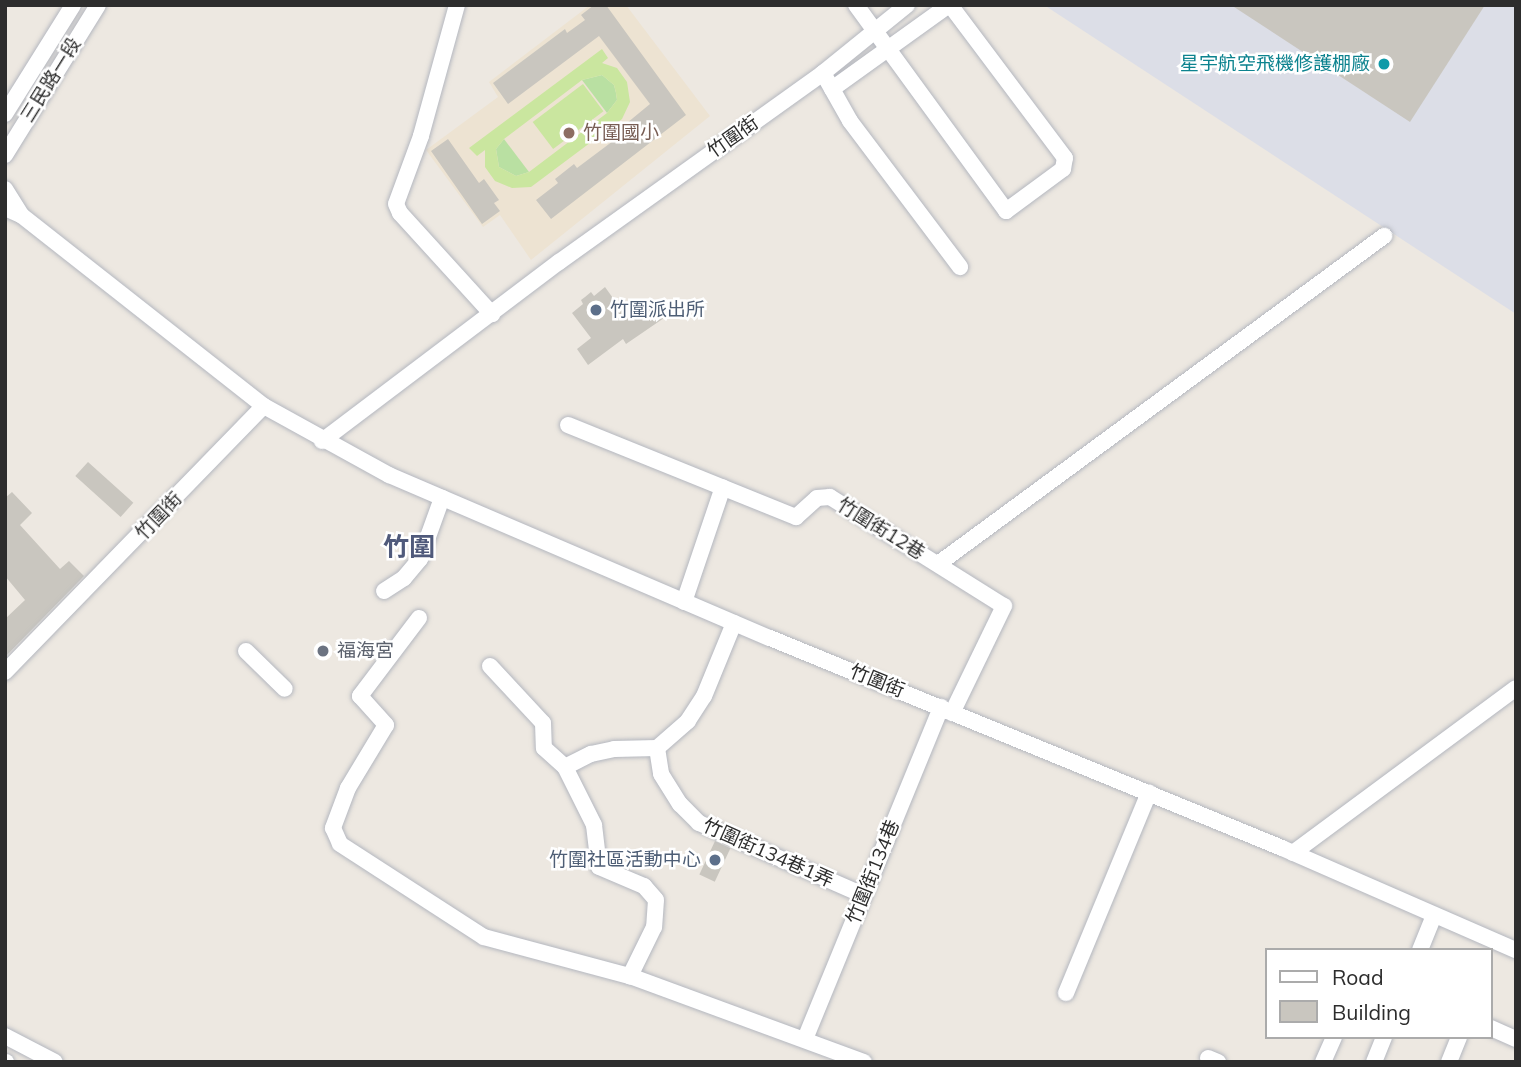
<!DOCTYPE html>
<meta charset="utf-8">
<style>
body{margin:0}
#map{position:relative;width:1521px;height:1067px;overflow:hidden;background:#ede8e1;font-family:Mulish,"Noto Sans TC",sans-serif}
div>[style]{position:absolute}
.education>*{inset:0;background:#ede3d2}
.airport>*{inset:0;background:#dcdee7}
.green>*{inset:0;background:#b9e0a2}
.pitch>*{inset:0;background:#cae69f;transform-origin:0 0}
.building>*{inset:0;background:#c9c6bf;transform-origin:0 0}
.roads{filter:drop-shadow(0 0 2px #b4b7bf) drop-shadow(0 0 2px #b4b7bf)}
.minor>*{height:16px;margin:-8px;padding:0 8px;transform-origin:8px;border-radius:8px;background:#fff}
.dots>*{width:19px;height:19px;translate:-50% -50%;box-sizing:border-box;border:4px solid #fff;border-radius:50%}
span{translate:-50% -50%;white-space:nowrap;text-align:center;line-height:1.15;-webkit-text-stroke:5px #fff;paint-order:stroke}
.culture-label{font-size:19px;color:#0d838f}
.right{translate:-100% -50%;text-align:right}
.street-label{font-size:19px;color:#2d2d2d}
.education-label{font-size:19px;color:#785e54}
.left{translate:0 -50%;text-align:left}
.service-label{font-size:19px;color:#4e5e75}
.worship-label{font-size:19px;color:#5b616d}
.district-label{font-size:26px;color:#505a7b;font-weight:700}
.frame{position:absolute;inset:0;border:7px solid #2d2d2d;pointer-events:none}
.legend{position:absolute;left:1265px;top:948px;width:228px;height:91px;box-sizing:border-box;background:#fff;border:2px solid #ababab;margin:0;padding:9px 12px;list-style:none;font-size:21px;color:#2d2d2d}
.legend li{display:flex;align-items:center;gap:14px;height:35px}
.legend b{width:35px;border:2px solid #ababab}
</style>
<div id="map">
<div class="education">
<i style="clip-path:polygon(590px 5px,626px 5px,710px 116px,531px 260px,500px 215px,483px 227px,426px 150px,498px 97px,489px 82px)"></i>
</div>
<div class="airport">
<i style="clip-path:polygon(1044px 5px,1516px 5px,1516px 314px)"></i>
</div>
<div class="green">
<i style="clip-path:polygon(602px 75px,614px 85px,616px 93px,617px 100px,607px 113px,582px 80px)"></i>
<i style="clip-path:polygon(504px 139px,529px 172px,516px 176px,499px 167px,496px 149px)"></i>
</div>
<div class="pitch">
<i style="clip-path:polygon(evenodd,602px 49px,608px 58px,602px 63px,617px 68px,627px 82px,630px 102px,622px 119px,531px 187px,512px 188px,495px 181px,485px 167px,485px 150px,477px 156px,469px 148px,602px 49px,602px 75px,614px 85px,616px 93px,617px 100px,607px 113px,529px 172px,516px 176px,499px 167px,496px 149px,504px 139px,582px 80px,602px 75px)"></i>
<i style="left:583px;top:84px;width:34px;height:63px;rotate:53deg"></i>
</div>
<div class="building">
<i style="clip-path:polygon(594px 5px,606px 5px,686px 115px,551px 219px,536px 200px,558px 183px,555px 179px,574px 164px,577px 168px,613px 141px,610px 137px,650px 104px,599px 36px,508px 104px,493px 83px,565px 29px,567px 33px,585px 20px,581px 15px)"></i>
<i style="clip-path:polygon(1231px 5px,1485px 5px,1410px 122px)"></i>
<i style="clip-path:polygon(448px 139px,479px 183px,484px 179px,499px 200px,494px 203px,500px 211px,482px 224px,431px 151px)"></i>
<i style="clip-path:polygon(605px 287px,628px 319px,652px 302px,664px 318px,626px 344px,623px 339px,588px 365px,577px 349px,591px 338px,572px 313px,583px 304px,581px 300px,585px 297px,591px 292px,594px 296px)"></i>
<i style="left:88px;top:462px;width:61px;height:19px;rotate:42deg"></i>
<i style="clip-path:polygon(12px 492px,32px 513px,20px 525px,60px 569px,69px 561px,84px 576px,5px 657px,5px 619px,25px 600px,5px 576px,5px 498px)"></i>
<i style="left:715px;top:841px;width:17px;height:37px;rotate:25deg"></i>
</div>
<div class="roads">
<div class="minor">
<i style="left:457px;top:5px;width:136px;rotate:105.4deg"></i>
<i style="left:421px;top:136px;width:72px;rotate:110.2deg"></i>
<i style="left:396px;top:204px;width:10px;rotate:66deg"></i>
<i style="left:400px;top:213px;width:137px;rotate:47.7deg"></i>
<i style="left:856px;top:5px;width:255px;rotate:53.9deg"></i>
<i style="left:1006px;top:211px;width:71px;rotate:-36.4deg"></i>
<i style="left:1063px;top:169px;width:11px;rotate:-80deg"></i>
<i style="left:1065px;top:158px;width:191px;rotate:-126.9deg"></i>
<i style="left:823px;top:73px;width:55px;rotate:60.6deg"></i>
<i style="left:850px;top:121px;width:183px;rotate:53deg"></i>
<i style="left:832px;top:89px;width:144px;rotate:-35.7deg"></i>
<i style="left:5px;top:114px;width:128px;rotate:-58deg"></i>
<i style="left:5px;top:155px;width:176px;rotate:-58.2deg"></i>
<i style="left:5px;top:189px;width:31px;rotate:58deg"></i>
<i style="left:5px;top:208px;width:17px;rotate:24deg"></i>
<i style="left:21px;top:215px;width:309px;rotate:38.2deg"></i>
<i style="left:264px;top:406px;width:143px;rotate:28.9deg"></i>
<i style="left:389px;top:475px;width:414px;rotate:23.2deg"></i>
<i style="left:770px;top:638px;width:553px;rotate:22.3deg"></i>
<i style="left:1282px;top:848px;width:255px;rotate:23.6deg"></i>
<i style="left:568px;top:425px;width:246px;rotate:22deg"></i>
<i style="left:796px;top:517px;width:28px;rotate:-42deg"></i>
<i style="left:817px;top:498px;width:13px;rotate:-4deg"></i>
<i style="left:830px;top:497px;width:205px;rotate:32.1deg"></i>
<i style="left:1004px;top:606px;width:119px;rotate:115.9deg"></i>
<i style="left:322px;top:441px;width:297px;rotate:-37.1deg"></i>
<i style="left:559px;top:262px;width:325px;rotate:-35.6deg"></i>
<i style="left:823px;top:73px;width:108px;rotate:-39deg"></i>
<i style="left:938px;top:564px;width:554px;rotate:-36.33deg"></i>
<i style="left:384px;top:591px;width:24px;rotate:-33deg"></i>
<i style="left:404px;top:578px;width:25px;rotate:-50deg"></i>
<i style="left:420px;top:559px;width:65px;rotate:-70.2deg"></i>
<i style="left:684px;top:602px;width:121px;rotate:-71.3deg"></i>
<i style="left:419px;top:618px;width:98px;rotate:127.1deg"></i>
<i style="left:360px;top:696px;width:39px;rotate:48deg"></i>
<i style="left:386px;top:725px;width:74px;rotate:121.1deg"></i>
<i style="left:348px;top:788px;width:43px;rotate:110.6deg"></i>
<i style="left:333px;top:828px;width:17px;rotate:66deg"></i>
<i style="left:340px;top:844px;width:171px;rotate:32.9deg"></i>
<i style="left:484px;top:937px;width:151px;rotate:15deg"></i>
<i style="left:630px;top:976px;width:249px;rotate:20.2deg"></i>
<i style="left:734px;top:623px;width:79px;rotate:112.3deg"></i>
<i style="left:704px;top:696px;width:30px;rotate:123deg"></i>
<i style="left:688px;top:721px;width:41px;rotate:138.9deg"></i>
<i style="left:657px;top:748px;width:26px;rotate:81deg"></i>
<i style="left:661px;top:774px;width:36px;rotate:58deg"></i>
<i style="left:680px;top:804px;width:27px;rotate:45deg"></i>
<i style="left:699px;top:823px;width:179px;rotate:23.7deg"></i>
<i style="left:246px;top:651px;width:54px;rotate:44.3deg"></i>
<i style="left:490px;top:666px;width:78px;rotate:47.1deg"></i>
<i style="left:543px;top:723px;width:25px;rotate:88deg"></i>
<i style="left:544px;top:748px;width:28px;rotate:42deg"></i>
<i style="left:565px;top:767px;width:65px;rotate:63.4deg"></i>
<i style="left:594px;top:825px;width:42px;rotate:83.2deg"></i>
<i style="left:599px;top:867px;width:49px;rotate:22.9deg"></i>
<i style="left:644px;top:886px;width:18px;rotate:49deg"></i>
<i style="left:656px;top:900px;width:27px;rotate:94deg"></i>
<i style="left:654px;top:927px;width:55px;rotate:116.1deg"></i>
<i style="left:5px;top:672px;width:371px;rotate:-45.8deg"></i>
<i style="left:565px;top:767px;width:29px;rotate:-27deg"></i>
<i style="left:591px;top:754px;width:24px;rotate:-12deg"></i>
<i style="left:614px;top:749px;width:43px;rotate:-1.3deg"></i>
<i style="left:1293px;top:853px;width:277px;rotate:-36.5deg"></i>
<i style="left:1420px;top:950px;width:37px;rotate:-68deg"></i>
<i style="left:1066px;top:993px;width:217px;rotate:-67.5deg"></i>
<i style="left:1491px;top:1028px;width:27px;rotate:24deg"></i>
<i style="left:5px;top:1036px;width:56px;rotate:27.5deg"></i>
<i style="left:805px;top:1039px;width:359px;rotate:-67.7deg"></i>
<i style="left:1208px;top:1058px;width:11px;rotate:22deg"></i>
<i style="left:5px;top:1062px;width:1px"></i>
<i style="left:1323px;top:1062px;width:27px;rotate:-66deg"></i>
<i style="left:1374px;top:1062px;width:27px;rotate:-68deg"></i>
<i style="left:1449px;top:1062px;width:27px;rotate:-68deg"></i>
</div>
</div>
<div class="dots">
<i style="left:1384px;top:64px;background:#0f9aa8"></i>
<i style="left:569px;top:133px;background:#8d6e63"></i>
<i style="left:596px;top:310px;background:#5c6f8a"></i>
<i style="left:323px;top:651px;background:#6b7280"></i>
<i style="left:715px;top:860px;background:#5c6f8a"></i>
</div>
<div class="culture-label">
<span class="right" style="left:1370px;top:64px">星宇航空飛機修護棚廠</span>
</div>
<div class="street-label">
<span style="left:51px;top:80px;rotate:-58deg">三民路一段</span>
<span style="left:733px;top:137px;rotate:-35deg">竹圍街</span>
<span style="left:159px;top:516px;rotate:-46deg">竹圍街</span>
<span style="left:881px;top:529px;rotate:32deg">竹圍街12巷</span>
<span style="left:877px;top:681px;rotate:22deg">竹圍街</span>
<span style="left:768px;top:853px;rotate:24deg">竹圍街134巷1弄</span>
<span style="left:873px;top:872px;rotate:-68deg">竹圍街134巷</span>
</div>
<div class="education-label">
<span class="left" style="left:583px;top:133px">竹圍國小</span>
</div>
<div class="service-label">
<span class="left" style="left:610px;top:310px">竹圍派出所</span>
<span class="right" style="left:701px;top:860px">竹圍社區活動中心</span>
</div>
<div class="worship-label">
<span class="left" style="left:337px;top:651px">福海宮</span>
</div>
<div class="district-label">
<span style="left:409px;top:547px">竹圍</span>
</div>
<div class="frame"></div>
<ul class="legend">
<li><b style="height:9px;background:#fff"></b>Road</li>
<li><b style="height:19px;background:#c9c6bf"></b>Building</li>
</ul>
</div>
